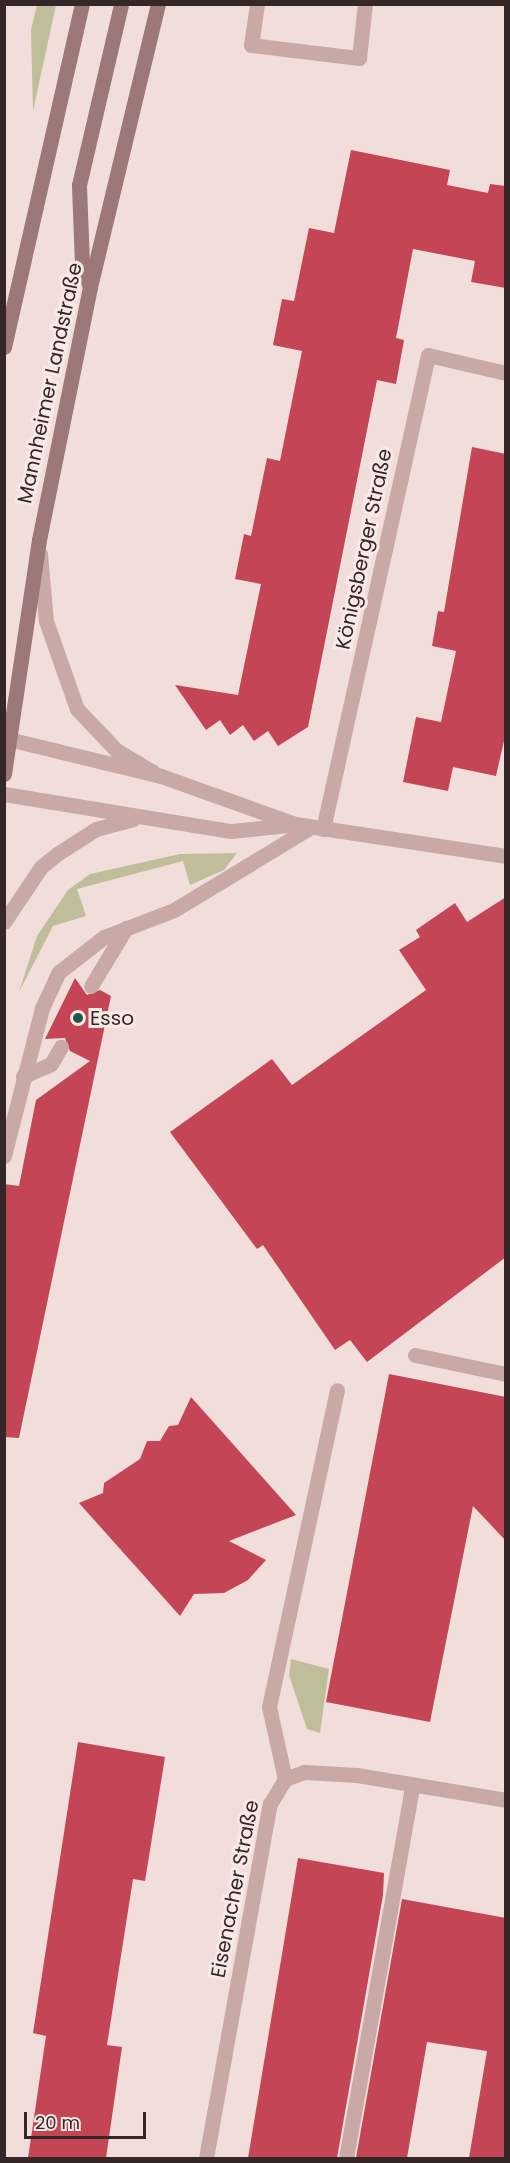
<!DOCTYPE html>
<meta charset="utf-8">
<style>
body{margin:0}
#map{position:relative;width:510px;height:2163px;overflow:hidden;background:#f1deda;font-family:Poppins,sans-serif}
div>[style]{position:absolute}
.green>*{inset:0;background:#c0be9a}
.building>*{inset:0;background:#c44555}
.service>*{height:15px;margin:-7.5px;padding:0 7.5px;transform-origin:7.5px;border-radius:7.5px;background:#c9a9a6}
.minor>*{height:15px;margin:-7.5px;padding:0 7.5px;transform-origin:7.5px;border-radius:7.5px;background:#c9a9a6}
.secondary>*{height:15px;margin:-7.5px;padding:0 7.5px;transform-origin:7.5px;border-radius:7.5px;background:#9c7878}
.dots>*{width:16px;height:16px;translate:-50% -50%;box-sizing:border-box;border:3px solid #f9e9e6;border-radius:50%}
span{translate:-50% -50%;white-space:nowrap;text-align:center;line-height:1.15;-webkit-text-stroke:6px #f9e9e6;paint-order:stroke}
.street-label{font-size:20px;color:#352728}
.poi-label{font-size:20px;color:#352728}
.left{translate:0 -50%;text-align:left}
.frame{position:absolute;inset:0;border:6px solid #352728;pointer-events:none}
.scale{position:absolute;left:24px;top:2112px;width:122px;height:27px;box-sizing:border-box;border:3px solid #352728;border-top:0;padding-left:8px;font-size:18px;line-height:21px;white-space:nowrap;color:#352728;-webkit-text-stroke:4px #f9e9e6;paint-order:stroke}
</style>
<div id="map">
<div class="green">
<i style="clip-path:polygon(37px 5px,56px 5px,33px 111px,31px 30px)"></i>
<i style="clip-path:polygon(237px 853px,224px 870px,190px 885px,183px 861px,77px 889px,86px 916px,53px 926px,19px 992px,37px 936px,68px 890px,90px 874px,180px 854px)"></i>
<i style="clip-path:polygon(291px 1659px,329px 1669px,320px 1733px,307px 1729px,289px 1675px)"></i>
</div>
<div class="building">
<i style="clip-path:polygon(351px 150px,450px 170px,447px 185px,488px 193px,490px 184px,506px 186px,506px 288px,471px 282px,475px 261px,413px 249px,396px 338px,404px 340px,396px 384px,377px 380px,308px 727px,278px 746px,268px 731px,254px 741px,243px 725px,230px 735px,220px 720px,206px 730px,175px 685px,238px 695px,261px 584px,235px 579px,244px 534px,251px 536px,267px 458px,280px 461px,302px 351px,273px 345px,282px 299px,294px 301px,309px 228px,334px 233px)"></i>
<i style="clip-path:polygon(472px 447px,506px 454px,506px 732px,496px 776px,453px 767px,448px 791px,403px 782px,416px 717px,441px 722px,456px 651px,432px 646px,438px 611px,444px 612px)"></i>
<i style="clip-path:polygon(506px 897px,506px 1257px,367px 1362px,350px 1340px,335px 1350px,263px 1245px,257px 1249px,170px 1132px,272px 1059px,292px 1085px,426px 990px,399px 950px,420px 937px,416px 930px,455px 903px,467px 922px)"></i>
<i style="clip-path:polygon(75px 978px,87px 995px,100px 990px,111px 996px,19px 1438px,4px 1437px,4px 1184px,19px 1186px,36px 1100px,90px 1061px,70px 1051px,65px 1038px,45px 1039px)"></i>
<i style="clip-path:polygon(389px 1374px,506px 1397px,506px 1541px,473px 1506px,430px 1722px,326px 1702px)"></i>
<i style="clip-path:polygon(191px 1397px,296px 1515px,229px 1541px,266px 1560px,248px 1580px,224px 1593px,194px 1594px,180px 1616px,79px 1503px,103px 1493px,104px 1483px,140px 1459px,147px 1441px,160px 1441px,169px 1426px,178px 1425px)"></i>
<i style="clip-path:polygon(78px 1742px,165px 1757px,145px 1881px,133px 1879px,107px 2045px,122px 2047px,106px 2158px,28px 2158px,46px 2036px,33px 2033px)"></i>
<i style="clip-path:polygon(298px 1858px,384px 1873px,383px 1895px,337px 2158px,248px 2158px)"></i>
<i style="clip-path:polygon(402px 1899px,506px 1918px,506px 2158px,469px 2158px,487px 2051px,427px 2042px,407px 2158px,356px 2158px)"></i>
</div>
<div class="service">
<i style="left:257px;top:4px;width:41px;rotate:98.3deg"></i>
<i style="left:251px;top:45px;width:109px;rotate:6.9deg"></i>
<i style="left:359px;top:58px;width:54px;rotate:-83.7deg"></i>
<i style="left:40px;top:554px;width:67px;rotate:84.9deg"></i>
<i style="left:46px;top:621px;width:93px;rotate:70.6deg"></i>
<i style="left:77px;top:709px;width:57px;rotate:46.4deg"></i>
<i style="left:116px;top:750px;width:43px;rotate:30.7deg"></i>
<i style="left:4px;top:922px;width:66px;rotate:-56.1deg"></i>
<i style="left:41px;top:867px;width:21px;rotate:-39deg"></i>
<i style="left:91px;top:986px;width:68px;rotate:-58.9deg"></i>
<i style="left:23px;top:1076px;width:30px;rotate:-23deg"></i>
<i style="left:51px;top:1064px;width:20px;rotate:-60deg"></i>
<i style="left:4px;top:1156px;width:153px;rotate:-75.6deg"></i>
<i style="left:42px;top:1008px;width:40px;rotate:-65deg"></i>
<i style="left:59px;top:972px;width:57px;rotate:-37.9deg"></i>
<i style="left:104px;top:937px;width:75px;rotate:-21.1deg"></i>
<i style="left:174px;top:910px;width:160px;rotate:-31.2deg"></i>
<i style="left:285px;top:1779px;width:74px;rotate:-102.5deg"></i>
<i style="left:269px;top:1707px;width:324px;rotate:-77.9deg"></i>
<i style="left:346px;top:2158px;width:378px;rotate:-79.9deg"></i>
</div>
<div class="minor">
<i style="left:4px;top:738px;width:162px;rotate:13.6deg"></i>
<i style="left:161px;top:776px;width:142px;rotate:19.7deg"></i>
<i style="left:295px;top:824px;width:213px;rotate:8.6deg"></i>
<i style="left:4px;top:794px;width:230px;rotate:9.3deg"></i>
<i style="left:231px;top:831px;width:58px;rotate:-5.9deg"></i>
<i style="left:323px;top:829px;width:485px;rotate:-77.5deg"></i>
<i style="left:428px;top:355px;width:80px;rotate:13deg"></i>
<i style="left:57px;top:854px;width:46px;rotate:-32.7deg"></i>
<i style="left:96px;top:829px;width:38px;rotate:-15deg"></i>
<i style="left:415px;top:1355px;width:93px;rotate:11.8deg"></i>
<i style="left:206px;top:2158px;width:360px;rotate:-79.8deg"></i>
<i style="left:270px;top:1804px;width:29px;rotate:-59deg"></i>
<i style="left:285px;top:1779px;width:20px;rotate:-20deg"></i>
<i style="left:304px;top:1772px;width:53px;rotate:3.2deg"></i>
<i style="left:357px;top:1775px;width:151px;rotate:9.5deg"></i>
</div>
<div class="secondary">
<i style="left:90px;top:287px;width:24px;rotate:-109deg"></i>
<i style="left:82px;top:264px;width:79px;rotate:-92.2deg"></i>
<i style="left:79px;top:185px;width:186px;rotate:-76.9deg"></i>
<i style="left:4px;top:347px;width:352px;rotate:-77.2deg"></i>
<i style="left:4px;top:774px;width:237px;rotate:-81.5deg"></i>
<i style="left:39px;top:540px;width:258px;rotate:-78.6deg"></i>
<i style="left:90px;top:287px;width:291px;rotate:-76.5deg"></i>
</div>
<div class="dots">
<i style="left:78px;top:1018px;background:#1d5644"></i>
</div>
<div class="street-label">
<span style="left:50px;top:383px;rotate:-78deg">Mannheimer Landstraße</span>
<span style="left:364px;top:549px;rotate:-78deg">Königsberger Straße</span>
<span style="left:235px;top:1889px;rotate:-79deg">Eisenacher Straße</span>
</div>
<div class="poi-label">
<span class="left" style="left:90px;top:1018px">Esso</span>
</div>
<div class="frame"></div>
<div class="scale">20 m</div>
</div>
